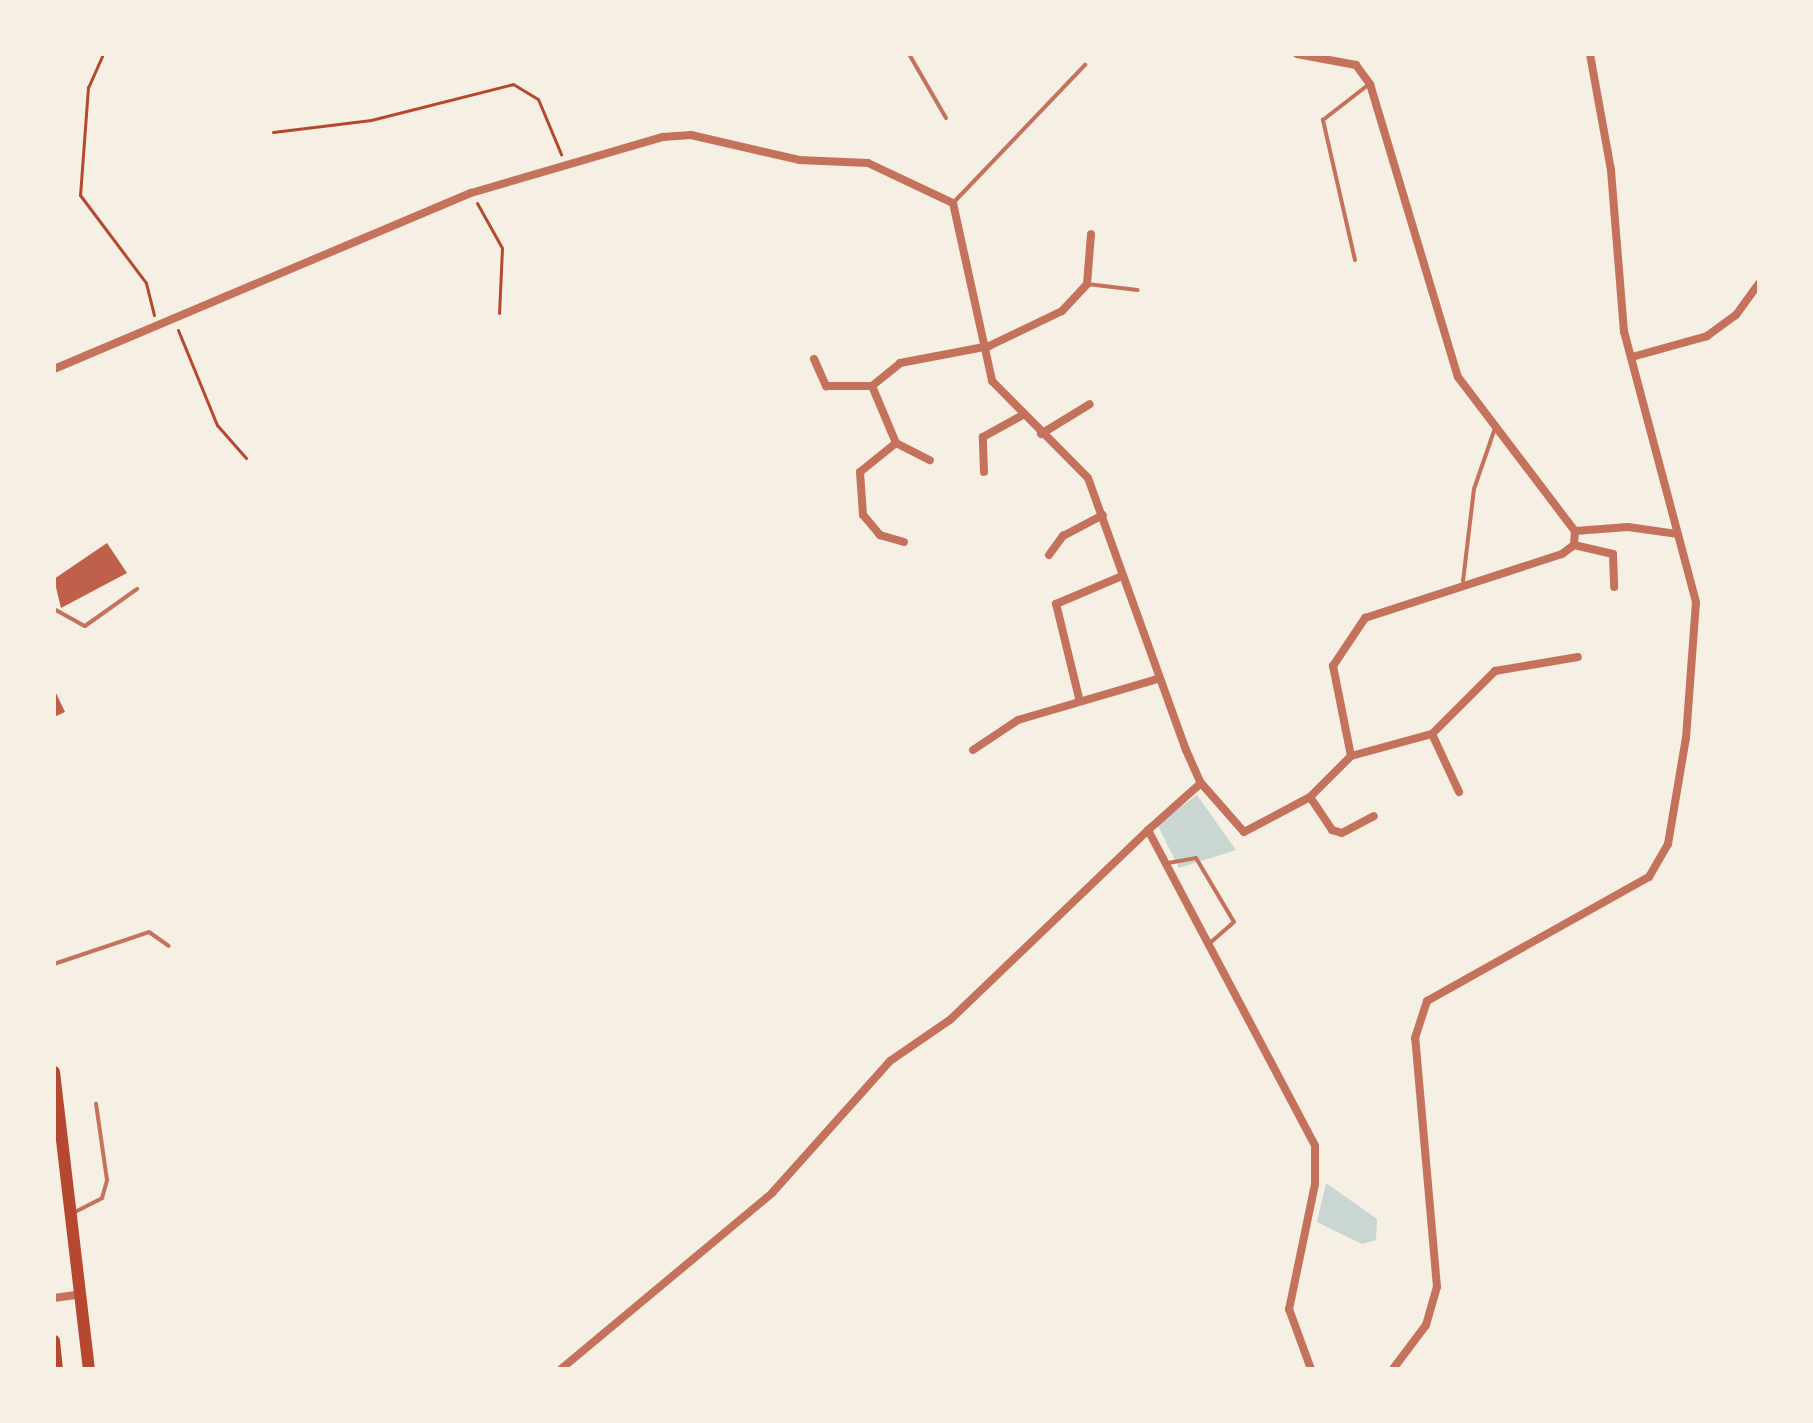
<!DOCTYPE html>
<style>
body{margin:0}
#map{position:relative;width:1813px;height:1423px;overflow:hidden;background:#f6efe4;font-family:Overpass,sans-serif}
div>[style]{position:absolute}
.water>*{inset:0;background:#c9d6d2}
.building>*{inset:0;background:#bf614a}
.path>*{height:3px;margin:-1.5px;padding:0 1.5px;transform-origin:1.5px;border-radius:1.5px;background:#b5482f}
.service>*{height:4px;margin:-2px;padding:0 2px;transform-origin:2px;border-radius:2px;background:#c5725c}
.minor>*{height:8px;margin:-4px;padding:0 4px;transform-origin:4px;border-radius:4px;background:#c5725c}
.primary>*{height:12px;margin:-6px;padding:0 6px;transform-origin:6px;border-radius:6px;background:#b5482f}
span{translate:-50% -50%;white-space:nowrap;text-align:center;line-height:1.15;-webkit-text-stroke:6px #f6efe4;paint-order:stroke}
.frame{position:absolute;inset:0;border:56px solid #f6efe4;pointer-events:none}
</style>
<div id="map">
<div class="water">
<i style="clip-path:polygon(1197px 795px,1236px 850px,1179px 868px,1157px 824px)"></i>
<i style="clip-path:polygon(1326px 1183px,1377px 1219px,1376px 1240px,1362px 1244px,1317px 1222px)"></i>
</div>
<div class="building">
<i style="clip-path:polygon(107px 543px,127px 573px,61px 608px,54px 579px)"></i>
<i style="clip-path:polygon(54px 689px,65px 712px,54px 717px)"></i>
</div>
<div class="path">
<i style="left:103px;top:54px;width:36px;rotate:114deg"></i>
<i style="left:88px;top:87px;width:108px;rotate:94.2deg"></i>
<i style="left:80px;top:195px;width:110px;rotate:53.1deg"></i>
<i style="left:146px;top:283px;width:33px;rotate:76deg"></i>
<i style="left:273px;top:132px;width:99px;rotate:-7deg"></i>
<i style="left:371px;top:120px;width:146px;rotate:-14.2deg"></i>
<i style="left:513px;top:84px;width:29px;rotate:31deg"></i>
<i style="left:538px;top:99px;width:60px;rotate:67.3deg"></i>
<i style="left:477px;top:203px;width:51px;rotate:60.9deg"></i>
<i style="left:502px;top:248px;width:65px;rotate:92.6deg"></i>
<i style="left:178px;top:330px;width:103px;rotate:67.7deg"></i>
<i style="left:217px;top:425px;width:44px;rotate:48.7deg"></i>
</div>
<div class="service">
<i style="left:909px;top:54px;width:74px;rotate:60deg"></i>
<i style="left:954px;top:202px;width:190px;rotate:-46.3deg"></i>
<i style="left:1355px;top:260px;width:144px;rotate:-102.9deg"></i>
<i style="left:1323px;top:120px;width:57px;rotate:-37.9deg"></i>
<i style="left:1087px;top:284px;width:51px;rotate:6.7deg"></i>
<i style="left:1463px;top:581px;width:93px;rotate:-83.2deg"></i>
<i style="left:1474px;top:489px;width:65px;rotate:-71deg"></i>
<i style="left:54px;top:609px;width:35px;rotate:29deg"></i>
<i style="left:85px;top:626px;width:64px;rotate:-35.4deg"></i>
<i style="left:1168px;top:863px;width:28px;rotate:-10deg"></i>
<i style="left:1196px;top:858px;width:74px;rotate:59.3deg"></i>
<i style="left:1234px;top:922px;width:33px;rotate:139deg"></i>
<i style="left:54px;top:964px;width:100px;rotate:-18.6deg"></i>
<i style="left:149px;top:932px;width:24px;rotate:35deg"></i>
<i style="left:73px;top:1213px;width:33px;rotate:-27deg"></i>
<i style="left:102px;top:1198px;width:19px;rotate:-74deg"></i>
<i style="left:107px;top:1180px;width:77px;rotate:-98.2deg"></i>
</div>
<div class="minor">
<i style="left:1297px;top:54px;width:60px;rotate:10.6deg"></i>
<i style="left:1356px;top:65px;width:24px;rotate:54deg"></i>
<i style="left:1370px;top:84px;width:306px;rotate:73.3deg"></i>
<i style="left:1458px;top:377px;width:193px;rotate:52.8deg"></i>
<i style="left:1632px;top:357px;width:78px;rotate:-15.6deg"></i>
<i style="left:1707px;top:336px;width:36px;rotate:-36deg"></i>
<i style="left:1736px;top:315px;width:39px;rotate:-54deg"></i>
<i style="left:814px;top:359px;width:30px;rotate:66deg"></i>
<i style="left:826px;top:386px;width:46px"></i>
<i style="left:54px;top:369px;width:453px;rotate:-22.9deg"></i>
<i style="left:471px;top:193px;width:200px;rotate:-16.3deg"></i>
<i style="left:663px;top:137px;width:28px;rotate:-4deg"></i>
<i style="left:691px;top:135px;width:111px;rotate:13deg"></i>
<i style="left:799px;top:160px;width:69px;rotate:2.5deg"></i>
<i style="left:868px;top:163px;width:94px;rotate:25.2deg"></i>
<i style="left:953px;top:203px;width:182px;rotate:77.6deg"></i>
<i style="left:992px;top:381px;width:136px;rotate:45.3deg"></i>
<i style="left:1088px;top:478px;width:289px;rotate:70.2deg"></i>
<i style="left:1186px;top:750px;width:36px;rotate:66deg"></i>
<i style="left:1201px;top:783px;width:65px;rotate:48.7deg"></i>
<i style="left:1244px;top:832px;width:75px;rotate:-27.9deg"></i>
<i style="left:1310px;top:797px;width:58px;rotate:-45deg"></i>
<i style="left:1351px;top:756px;width:84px;rotate:-15.2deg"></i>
<i style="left:1432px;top:734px;width:89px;rotate:-45deg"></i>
<i style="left:1495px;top:671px;width:84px;rotate:-9.6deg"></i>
<i style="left:1041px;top:434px;width:57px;rotate:-31.5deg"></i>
<i style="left:896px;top:443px;width:38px;rotate:27deg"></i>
<i style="left:984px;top:472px;width:35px;rotate:-92deg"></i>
<i style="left:983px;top:437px;width:43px;rotate:-28.9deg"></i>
<i style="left:904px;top:542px;width:25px;rotate:-164deg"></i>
<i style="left:880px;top:535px;width:26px;rotate:-130deg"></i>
<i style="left:863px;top:515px;width:43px;rotate:-94deg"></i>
<i style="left:860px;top:472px;width:46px;rotate:-38.9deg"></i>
<i style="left:896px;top:443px;width:62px;rotate:-112.8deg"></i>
<i style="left:872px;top:386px;width:36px;rotate:-39deg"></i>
<i style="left:900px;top:363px;width:91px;rotate:-10.8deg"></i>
<i style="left:989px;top:346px;width:81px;rotate:-25.6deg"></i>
<i style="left:1062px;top:311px;width:37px;rotate:-47deg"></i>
<i style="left:1087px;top:284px;width:50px;rotate:-85.4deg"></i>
<i style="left:1574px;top:545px;width:40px;rotate:13deg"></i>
<i style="left:1613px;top:554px;width:33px;rotate:88deg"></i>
<i style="left:1049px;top:555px;width:24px;rotate:-54deg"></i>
<i style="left:1063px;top:536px;width:45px;rotate:-27.7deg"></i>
<i style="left:1079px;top:698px;width:97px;rotate:-103.7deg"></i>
<i style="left:1056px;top:604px;width:72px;rotate:-23deg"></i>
<i style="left:1432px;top:734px;width:64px;rotate:65deg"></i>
<i style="left:973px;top:750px;width:54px;rotate:-33.7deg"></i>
<i style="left:1018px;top:720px;width:145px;rotate:-16.4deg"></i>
<i style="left:1351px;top:756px;width:92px;rotate:-101.3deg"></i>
<i style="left:1333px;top:666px;width:58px;rotate:-56.3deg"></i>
<i style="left:1365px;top:618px;width:207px;rotate:-18deg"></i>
<i style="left:1562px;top:554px;width:15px;rotate:-37deg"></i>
<i style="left:1574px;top:545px;width:14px;rotate:-86deg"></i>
<i style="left:1575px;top:531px;width:53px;rotate:-4.3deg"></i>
<i style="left:1628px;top:527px;width:49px;rotate:8.1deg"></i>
<i style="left:1201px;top:783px;width:71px;rotate:138.4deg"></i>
<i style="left:1148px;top:830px;width:357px;rotate:62.1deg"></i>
<i style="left:1315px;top:1146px;width:38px;rotate:90deg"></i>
<i style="left:1315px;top:1184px;width:128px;rotate:101.7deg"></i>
<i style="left:1289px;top:1309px;width:64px;rotate:69.9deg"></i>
<i style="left:1310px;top:797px;width:40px;rotate:56deg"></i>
<i style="left:1332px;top:830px;width:10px;rotate:17deg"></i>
<i style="left:1342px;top:833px;width:36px;rotate:-28deg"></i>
<i style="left:54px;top:1298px;width:27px;rotate:-8deg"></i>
<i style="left:561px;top:1369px;width:275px;rotate:-39.8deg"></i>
<i style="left:772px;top:1193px;width:177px;rotate:-48.2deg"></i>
<i style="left:890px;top:1061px;width:74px;rotate:-34.5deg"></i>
<i style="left:951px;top:1019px;width:273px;rotate:-43.8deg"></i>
<i style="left:1393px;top:1369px;width:55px;rotate:-53.1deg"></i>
<i style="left:1426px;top:1325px;width:40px;rotate:-74deg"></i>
<i style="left:1437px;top:1287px;width:250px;rotate:-95deg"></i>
<i style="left:1415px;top:1038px;width:39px;rotate:-72deg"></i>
<i style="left:1427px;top:1001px;width:254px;rotate:-29.2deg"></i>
<i style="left:1649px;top:877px;width:38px;rotate:-60deg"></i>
<i style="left:1668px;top:844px;width:108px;rotate:-80.4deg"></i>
<i style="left:1686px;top:738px;width:136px;rotate:-85.8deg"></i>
<i style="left:1696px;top:602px;width:279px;rotate:-104.9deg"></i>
<i style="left:1624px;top:332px;width:163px;rotate:-94.6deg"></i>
<i style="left:1611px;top:170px;width:118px;rotate:-100.3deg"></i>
</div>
<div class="primary">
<i style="left:54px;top:1072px;width:299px;rotate:83.3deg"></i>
<i style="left:54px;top:1341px;width:28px;rotate:84deg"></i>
</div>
<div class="frame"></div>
</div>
